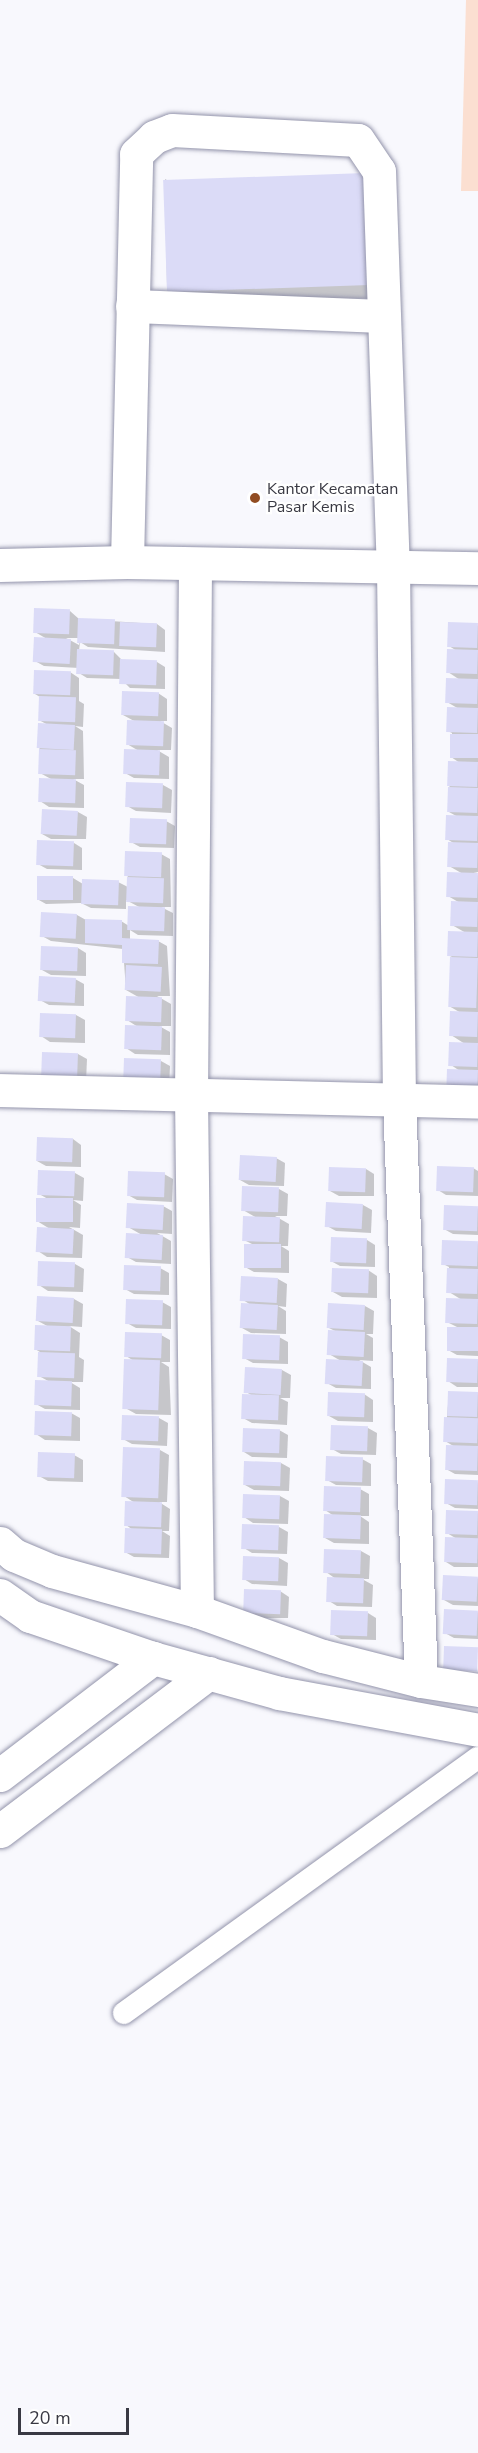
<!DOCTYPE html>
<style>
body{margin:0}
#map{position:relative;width:478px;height:2453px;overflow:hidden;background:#f8f8fd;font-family:"Nunito Sans",sans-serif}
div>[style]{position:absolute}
.green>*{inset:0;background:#fbdfd1}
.shadow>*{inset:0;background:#0003}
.building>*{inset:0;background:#dbdbf7;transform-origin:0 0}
.roads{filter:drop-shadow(0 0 2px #9394ab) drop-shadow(0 0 2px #9394ab)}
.service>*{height:22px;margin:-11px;padding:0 11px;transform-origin:11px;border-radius:11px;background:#fff}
.minor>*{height:33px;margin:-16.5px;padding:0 16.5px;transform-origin:16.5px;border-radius:16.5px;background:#fff}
.tertiary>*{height:33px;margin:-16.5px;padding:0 16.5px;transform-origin:16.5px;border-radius:16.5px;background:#fff}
.dots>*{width:16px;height:16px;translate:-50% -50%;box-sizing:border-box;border:3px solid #fff;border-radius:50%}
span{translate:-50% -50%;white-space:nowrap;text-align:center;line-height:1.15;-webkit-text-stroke:4.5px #fff;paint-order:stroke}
.poi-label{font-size:16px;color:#393943}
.left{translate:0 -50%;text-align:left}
.scale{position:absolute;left:18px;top:2408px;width:111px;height:27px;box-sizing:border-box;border:3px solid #393943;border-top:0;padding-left:8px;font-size:18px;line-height:21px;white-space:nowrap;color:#393943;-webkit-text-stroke:4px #fff;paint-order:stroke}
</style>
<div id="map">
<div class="green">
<i style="clip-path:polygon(466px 0,478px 0,478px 191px,461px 191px)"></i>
</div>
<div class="shadow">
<i style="clip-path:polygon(165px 179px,392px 298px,192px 302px,167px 288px)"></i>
<i style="clip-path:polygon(evenodd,70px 611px,79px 619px,157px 624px,165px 630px,165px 652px,88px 647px,80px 642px,79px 651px,114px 652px,123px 661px,157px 662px,165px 667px,165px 689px,130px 688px,121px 679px,87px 678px,79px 673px,79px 668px,44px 666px,35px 661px,47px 639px,35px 632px,70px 611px,66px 638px,80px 638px,79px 645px,66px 638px)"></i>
<i style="clip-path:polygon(478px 625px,478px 872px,469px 874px,478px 875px,478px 1099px,460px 1071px,451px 1065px,465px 1044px,451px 1035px,461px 1013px,449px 1006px,452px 957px,448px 955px,466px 933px,452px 925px,460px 903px,448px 896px,463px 874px,449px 866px,455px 844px,447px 839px,458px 817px,449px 812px,450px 763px,460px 763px,451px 757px,452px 733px,448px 731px,459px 709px,447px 702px,460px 680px,448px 672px,457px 651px,449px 646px)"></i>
<i style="clip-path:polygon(70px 672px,79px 678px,79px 701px,84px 704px,83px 727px,75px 726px,83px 731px,84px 779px,73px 779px,84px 785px,84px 808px,49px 807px,40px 801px,51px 779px,40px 773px,39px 725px,48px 725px,39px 720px,40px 697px,35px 694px)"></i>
<i style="clip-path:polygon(158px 693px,167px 699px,167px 721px,160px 721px,172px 728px,171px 750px,157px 750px,169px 757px,169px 779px,134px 778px,125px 773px,139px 751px,127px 744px,136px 722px,123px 715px)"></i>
<i style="clip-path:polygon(163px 785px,172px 790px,171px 813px,136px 811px,127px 806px)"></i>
<i style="clip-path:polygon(78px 812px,87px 817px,86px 839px,51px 839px,42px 834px)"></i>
<i style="clip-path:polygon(166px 821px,175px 826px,174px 848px,140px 847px,131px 842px)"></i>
<i style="clip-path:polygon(74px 843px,82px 848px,82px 870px,47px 869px,38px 864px)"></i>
<i style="clip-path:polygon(127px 853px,161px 854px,170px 859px,171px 907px,161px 907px,173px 913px,173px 936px,138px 935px,130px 930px,130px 940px,158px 941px,167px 946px,170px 996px,157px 996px,171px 1004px,171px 1026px,159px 1026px,170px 1032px,170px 1055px,135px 1054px,126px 1048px,138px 1027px,127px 1020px,140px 998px,126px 990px,123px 949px,51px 941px,42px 936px,42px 914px,77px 915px,86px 920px,121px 921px,129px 926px,139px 907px,126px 900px,126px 909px,91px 908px,81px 903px,46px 904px,37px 899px,73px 878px,83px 884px,118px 882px,128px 887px)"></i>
<i style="clip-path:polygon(78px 948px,86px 953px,86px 976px,51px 975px,42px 970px)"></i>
<i style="clip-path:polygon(75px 979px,84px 984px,84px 1006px,49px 1005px,40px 1000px)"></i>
<i style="clip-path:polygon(41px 1014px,76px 1015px,85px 1020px,85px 1043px,50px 1042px,41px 1036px)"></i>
<i style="clip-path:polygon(78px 1054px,87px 1059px,86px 1082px,51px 1081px)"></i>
<i style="clip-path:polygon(161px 1061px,170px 1066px,169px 1088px,134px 1087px)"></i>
<i style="clip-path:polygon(73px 1139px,81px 1145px,81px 1167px,46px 1166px,37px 1161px)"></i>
<i style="clip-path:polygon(276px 1158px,285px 1163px,284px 1186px,249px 1185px,240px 1180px)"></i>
<i style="clip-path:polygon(473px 1168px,478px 1171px,478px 1196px,446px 1195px,438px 1190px)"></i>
<i style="clip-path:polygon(366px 1169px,374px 1174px,374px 1196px,339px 1196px,330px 1191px)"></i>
<i style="clip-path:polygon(75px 1173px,84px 1178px,83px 1201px,73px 1200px,81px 1205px,80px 1228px,69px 1227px,83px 1235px,82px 1258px,47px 1257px,38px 1251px,50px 1229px,37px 1221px,48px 1199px,39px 1194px)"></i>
<i style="clip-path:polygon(164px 1174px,173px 1179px,172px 1202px,137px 1200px,128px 1195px)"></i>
<i style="clip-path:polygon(279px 1189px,288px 1194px,287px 1216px,275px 1216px,289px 1224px,288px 1246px,281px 1246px,289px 1251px,289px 1273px,254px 1272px,245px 1267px,254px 1245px,244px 1240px,257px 1218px,243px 1210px)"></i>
<i style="clip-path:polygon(363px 1205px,372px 1210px,371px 1233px,336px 1231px,327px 1226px)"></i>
<i style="clip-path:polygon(163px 1206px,172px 1211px,172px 1234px,157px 1233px,171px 1241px,171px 1264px,136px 1262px,127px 1257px,142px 1235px,128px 1227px)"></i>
<i style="clip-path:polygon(478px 1208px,478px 1235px,453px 1234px,444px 1229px)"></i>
<i style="clip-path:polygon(367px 1240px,375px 1245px,375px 1267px,340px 1266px,331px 1261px)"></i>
<i style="clip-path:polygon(478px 1243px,478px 1356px,457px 1355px,448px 1350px,459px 1328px,447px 1322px,462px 1300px,449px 1292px,449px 1267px,443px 1264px)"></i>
<i style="clip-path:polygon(75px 1264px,84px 1269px,83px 1292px,48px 1291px,39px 1285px)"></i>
<i style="clip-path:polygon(160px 1268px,169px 1273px,169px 1295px,134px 1294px,125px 1289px)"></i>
<i style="clip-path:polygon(368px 1270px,377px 1276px,377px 1298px,342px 1297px,333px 1292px)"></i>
<i style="clip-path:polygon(278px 1279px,287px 1284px,286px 1307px,278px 1306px,286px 1311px,286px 1334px,251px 1333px,242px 1328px,251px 1305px,243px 1300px)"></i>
<i style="clip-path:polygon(74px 1299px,83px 1304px,82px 1327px,69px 1326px,80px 1333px,79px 1357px,84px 1360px,83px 1382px,70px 1382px,80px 1388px,80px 1410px,45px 1409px,36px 1404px,50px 1382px,39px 1376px,40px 1352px,35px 1349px,49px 1327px,38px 1321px)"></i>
<i style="clip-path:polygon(162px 1302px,171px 1307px,171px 1329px,136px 1328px,127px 1323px)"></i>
<i style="clip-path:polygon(365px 1306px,374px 1311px,373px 1334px,366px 1334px,373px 1338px,373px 1361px,359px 1360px,371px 1367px,371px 1389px,336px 1388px,327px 1383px,341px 1361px,329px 1354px,337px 1332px,329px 1328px)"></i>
<i style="clip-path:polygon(161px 1335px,170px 1340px,170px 1362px,161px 1362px,169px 1367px,171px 1415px,136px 1414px,127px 1409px,125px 1361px,134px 1361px,126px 1356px)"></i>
<i style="clip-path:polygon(279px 1337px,288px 1342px,288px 1364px,253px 1363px,244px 1358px)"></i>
<i style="clip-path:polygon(478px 1360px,478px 1387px,457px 1387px,448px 1381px)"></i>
<i style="clip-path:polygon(282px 1370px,291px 1375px,290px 1398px,280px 1398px,288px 1402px,287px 1425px,252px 1423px,243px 1418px,253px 1396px,246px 1392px)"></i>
<i style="clip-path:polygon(449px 1392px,478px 1393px,478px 1475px,455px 1474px,446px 1469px,455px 1447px,445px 1441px)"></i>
<i style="clip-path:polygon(364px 1394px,373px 1400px,373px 1422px,338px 1421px,329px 1416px)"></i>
<i style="clip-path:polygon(71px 1413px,80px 1418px,80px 1441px,45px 1440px,36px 1434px)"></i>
<i style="clip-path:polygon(159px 1418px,168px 1423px,167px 1446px,132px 1444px,123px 1439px)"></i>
<i style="clip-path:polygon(368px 1428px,377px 1433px,376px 1455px,341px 1454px,332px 1449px)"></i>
<i style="clip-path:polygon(279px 1430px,288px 1435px,287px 1458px,252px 1457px,244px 1452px)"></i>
<i style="clip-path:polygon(160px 1450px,169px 1455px,167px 1502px,159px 1502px,170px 1509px,169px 1531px,162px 1531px,170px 1536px,169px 1558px,134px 1557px,125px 1552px,133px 1530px,126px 1525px,135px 1503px,124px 1496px)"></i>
<i style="clip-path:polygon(74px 1455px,83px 1460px,83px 1482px,48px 1481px,39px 1476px)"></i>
<i style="clip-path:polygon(362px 1459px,371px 1464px,371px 1486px,336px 1485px,327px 1480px)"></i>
<i style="clip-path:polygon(281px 1463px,290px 1468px,289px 1491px,254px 1490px,245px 1485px)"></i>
<i style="clip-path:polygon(478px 1482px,478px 1509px,455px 1508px,446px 1503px)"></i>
<i style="clip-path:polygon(360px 1489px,369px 1494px,369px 1516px,360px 1516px,369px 1522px,369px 1544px,334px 1543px,325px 1538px,334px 1516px,325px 1510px)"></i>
<i style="clip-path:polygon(280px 1496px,289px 1501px,288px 1524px,253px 1523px,244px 1517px)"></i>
<i style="clip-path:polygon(478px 1512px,478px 1567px,454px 1567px,446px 1562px,457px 1539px,447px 1533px)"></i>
<i style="clip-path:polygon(279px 1527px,288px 1532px,287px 1554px,252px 1553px,244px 1548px)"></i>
<i style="clip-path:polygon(361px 1551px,370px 1556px,369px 1579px,362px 1579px,373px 1585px,372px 1607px,337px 1606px,329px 1601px,336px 1579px,326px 1572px)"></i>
<i style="clip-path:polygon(279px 1558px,288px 1563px,287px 1586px,252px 1584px,244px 1579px)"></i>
<i style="clip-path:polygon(478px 1578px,478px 1606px,453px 1605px,444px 1600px)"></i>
<i style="clip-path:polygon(280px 1591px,289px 1597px,288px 1618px,254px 1618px,245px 1613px)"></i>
<i style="clip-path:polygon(478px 1612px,478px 1639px,454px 1638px,445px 1633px)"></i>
<i style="clip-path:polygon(368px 1613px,376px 1618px,376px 1640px,341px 1639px,332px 1634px)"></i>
</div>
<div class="building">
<i style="left:365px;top:173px;width:112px;height:202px;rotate:88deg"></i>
<i style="left:34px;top:608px;width:36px;height:25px;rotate:2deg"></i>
<i style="left:78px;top:618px;width:37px;height:25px;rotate:2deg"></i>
<i style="left:120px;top:622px;width:37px;height:24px;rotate:2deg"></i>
<i style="left:448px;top:622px;width:30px;height:25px;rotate:2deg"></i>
<i style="left:34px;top:637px;width:37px;height:25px;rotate:3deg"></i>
<i style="left:77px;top:649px;width:37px;height:25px;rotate:2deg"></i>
<i style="left:447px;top:649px;width:31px;height:24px;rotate:2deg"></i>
<i style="left:120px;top:659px;width:37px;height:25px;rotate:2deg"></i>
<i style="left:34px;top:670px;width:37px;height:24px;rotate:2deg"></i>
<i style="left:446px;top:678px;width:32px;height:25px;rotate:2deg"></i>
<i style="left:122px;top:691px;width:37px;height:24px;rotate:2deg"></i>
<i style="left:39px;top:696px;width:37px;height:25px;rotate:2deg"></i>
<i style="left:447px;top:707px;width:31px;height:25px;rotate:2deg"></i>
<i style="left:127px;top:720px;width:37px;height:25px;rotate:2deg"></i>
<i style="left:38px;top:723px;width:37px;height:25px;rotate:3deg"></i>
<i style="left:450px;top:734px;width:28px;height:24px"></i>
<i style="left:39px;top:749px;width:37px;height:25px;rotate:2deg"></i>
<i style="left:124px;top:749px;width:36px;height:25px;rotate:2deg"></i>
<i style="left:448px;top:761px;width:30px;height:25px;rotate:2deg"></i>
<i style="left:39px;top:778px;width:37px;height:24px;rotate:2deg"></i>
<i style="left:126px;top:782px;width:37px;height:25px;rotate:2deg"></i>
<i style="left:448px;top:787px;width:30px;height:25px;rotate:2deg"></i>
<i style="left:42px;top:809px;width:36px;height:25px;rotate:3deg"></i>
<i style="left:446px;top:815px;width:32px;height:25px;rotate:2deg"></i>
<i style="left:130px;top:818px;width:37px;height:25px;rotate:2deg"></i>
<i style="left:37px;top:840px;width:37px;height:25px;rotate:2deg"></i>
<i style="left:448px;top:842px;width:30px;height:25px;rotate:2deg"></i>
<i style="left:125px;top:851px;width:37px;height:25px;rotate:2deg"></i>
<i style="left:447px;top:872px;width:31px;height:25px;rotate:2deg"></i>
<i style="left:37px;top:876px;width:36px;height:24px"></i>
<i style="left:127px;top:877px;width:37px;height:25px;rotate:2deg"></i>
<i style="left:82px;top:879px;width:37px;height:25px;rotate:2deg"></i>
<i style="left:451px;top:901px;width:27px;height:25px;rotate:2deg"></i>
<i style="left:128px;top:906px;width:37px;height:24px;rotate:2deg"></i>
<i style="left:41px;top:912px;width:36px;height:25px;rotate:3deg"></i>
<i style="clip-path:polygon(85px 919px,122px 920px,122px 938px,159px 940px,158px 964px,122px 963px,122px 945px,85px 943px)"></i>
<i style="left:448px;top:931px;width:30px;height:25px;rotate:2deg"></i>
<i style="left:41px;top:946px;width:37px;height:24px;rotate:2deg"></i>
<i style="left:450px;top:957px;width:28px;height:50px;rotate:2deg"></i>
<i style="left:126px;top:965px;width:36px;height:25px;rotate:3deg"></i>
<i style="left:39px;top:976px;width:37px;height:25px;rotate:3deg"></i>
<i style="left:126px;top:996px;width:36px;height:25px;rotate:2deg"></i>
<i style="left:450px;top:1011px;width:28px;height:25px;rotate:2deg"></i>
<i style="left:40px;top:1013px;width:36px;height:24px;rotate:2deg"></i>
<i style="left:125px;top:1025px;width:37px;height:24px;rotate:2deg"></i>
<i style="left:449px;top:1042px;width:29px;height:24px;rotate:2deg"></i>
<i style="left:42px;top:1052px;width:36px;height:24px;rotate:2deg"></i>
<i style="left:124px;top:1058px;width:37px;height:25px;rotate:2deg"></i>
<i style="left:447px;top:1069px;width:31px;height:25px;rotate:2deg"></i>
<i style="left:37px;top:1137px;width:36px;height:24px;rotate:2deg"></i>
<i style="left:240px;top:1155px;width:37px;height:25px;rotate:3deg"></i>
<i style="left:437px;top:1166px;width:37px;height:25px;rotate:2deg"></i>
<i style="left:329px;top:1167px;width:37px;height:24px;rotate:2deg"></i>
<i style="left:38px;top:1170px;width:37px;height:25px;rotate:2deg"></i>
<i style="left:128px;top:1171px;width:37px;height:25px;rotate:2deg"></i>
<i style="left:242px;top:1186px;width:37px;height:25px;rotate:2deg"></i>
<i style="left:36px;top:1198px;width:37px;height:24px"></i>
<i style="left:326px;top:1202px;width:37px;height:25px;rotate:3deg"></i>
<i style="left:127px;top:1203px;width:37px;height:25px;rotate:3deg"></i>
<i style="left:444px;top:1205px;width:34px;height:25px;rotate:2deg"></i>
<i style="left:243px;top:1216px;width:37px;height:25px;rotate:2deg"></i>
<i style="left:37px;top:1227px;width:37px;height:25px;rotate:3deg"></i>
<i style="left:126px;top:1233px;width:37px;height:25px;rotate:3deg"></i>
<i style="left:331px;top:1237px;width:36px;height:25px;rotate:2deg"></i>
<i style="left:442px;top:1240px;width:36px;height:25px;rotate:2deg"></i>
<i style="left:244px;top:1244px;width:37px;height:24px"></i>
<i style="left:38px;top:1261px;width:37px;height:25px;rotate:2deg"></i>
<i style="left:124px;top:1265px;width:37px;height:25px;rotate:2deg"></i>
<i style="left:332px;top:1268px;width:37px;height:24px;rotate:2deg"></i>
<i style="left:447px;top:1268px;width:31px;height:25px;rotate:2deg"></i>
<i style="left:241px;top:1276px;width:37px;height:25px;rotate:3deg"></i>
<i style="left:37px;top:1296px;width:37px;height:25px;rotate:3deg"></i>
<i style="left:446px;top:1298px;width:32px;height:25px;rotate:2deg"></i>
<i style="left:126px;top:1299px;width:37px;height:25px;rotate:2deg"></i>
<i style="left:241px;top:1303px;width:37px;height:25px;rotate:3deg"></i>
<i style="left:328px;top:1303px;width:37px;height:25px;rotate:3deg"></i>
<i style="left:35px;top:1325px;width:36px;height:25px;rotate:2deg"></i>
<i style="left:447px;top:1327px;width:31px;height:24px"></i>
<i style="left:328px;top:1330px;width:37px;height:25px;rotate:3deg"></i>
<i style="left:125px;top:1332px;width:37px;height:25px;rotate:2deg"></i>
<i style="left:243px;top:1334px;width:37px;height:25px;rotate:2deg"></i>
<i style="left:38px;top:1352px;width:37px;height:25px;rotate:2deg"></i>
<i style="left:447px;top:1358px;width:31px;height:24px;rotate:2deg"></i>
<i style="left:124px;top:1359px;width:36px;height:50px;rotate:2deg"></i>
<i style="left:326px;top:1359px;width:37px;height:25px;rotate:3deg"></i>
<i style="left:245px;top:1367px;width:37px;height:26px;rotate:3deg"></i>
<i style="left:35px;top:1380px;width:37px;height:25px;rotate:2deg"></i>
<i style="left:448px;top:1391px;width:30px;height:25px;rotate:2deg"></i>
<i style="left:328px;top:1392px;width:37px;height:24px;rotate:2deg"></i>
<i style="left:242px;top:1394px;width:37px;height:25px;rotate:2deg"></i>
<i style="left:35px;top:1411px;width:37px;height:24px;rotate:2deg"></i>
<i style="left:122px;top:1415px;width:37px;height:25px;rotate:2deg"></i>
<i style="left:444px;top:1417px;width:34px;height:25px;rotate:2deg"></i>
<i style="left:331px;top:1425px;width:37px;height:25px;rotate:2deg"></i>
<i style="left:243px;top:1428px;width:37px;height:24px;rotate:2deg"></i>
<i style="left:446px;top:1445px;width:32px;height:25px;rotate:2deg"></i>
<i style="left:123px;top:1447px;width:37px;height:50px;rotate:2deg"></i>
<i style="left:38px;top:1452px;width:37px;height:25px;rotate:2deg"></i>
<i style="left:326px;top:1456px;width:37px;height:25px;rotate:2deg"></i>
<i style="left:244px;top:1461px;width:37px;height:24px;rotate:2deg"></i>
<i style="left:445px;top:1479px;width:33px;height:25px;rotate:2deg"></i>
<i style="left:324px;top:1486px;width:37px;height:25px;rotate:2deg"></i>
<i style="left:243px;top:1494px;width:37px;height:24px;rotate:2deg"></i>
<i style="left:125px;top:1501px;width:37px;height:25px;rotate:2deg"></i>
<i style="left:446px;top:1510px;width:32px;height:24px;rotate:2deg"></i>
<i style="left:324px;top:1514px;width:37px;height:24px;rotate:2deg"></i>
<i style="left:242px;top:1524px;width:37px;height:25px;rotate:2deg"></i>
<i style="left:125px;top:1528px;width:37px;height:25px;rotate:2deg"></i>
<i style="left:445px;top:1537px;width:33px;height:25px;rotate:2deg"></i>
<i style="left:324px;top:1549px;width:37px;height:24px;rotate:2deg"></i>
<i style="left:243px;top:1556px;width:36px;height:24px;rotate:2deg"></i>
<i style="left:443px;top:1575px;width:35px;height:25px;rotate:3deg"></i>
<i style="left:327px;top:1577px;width:37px;height:25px;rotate:2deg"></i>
<i style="left:244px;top:1589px;width:37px;height:24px;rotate:2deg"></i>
<i style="left:444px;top:1609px;width:34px;height:25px;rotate:3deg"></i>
<i style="left:331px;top:1610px;width:37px;height:25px;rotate:2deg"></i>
<i style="left:444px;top:1646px;width:34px;height:24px;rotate:2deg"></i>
</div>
<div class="roads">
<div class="service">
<i style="left:124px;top:2013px;width:436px;rotate:-35.8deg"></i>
</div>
<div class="minor">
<i style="left:132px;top:306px;width:252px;rotate:2.3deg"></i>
<i style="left:127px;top:562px;width:408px;rotate:-88.7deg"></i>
<i style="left:136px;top:154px;width:25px;rotate:-43deg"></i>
<i style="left:154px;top:137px;width:19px;rotate:-21deg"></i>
<i style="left:172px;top:130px;width:186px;rotate:3.1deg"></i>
<i style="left:358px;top:140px;width:37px;rotate:56deg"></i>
<i style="left:379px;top:171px;width:394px;rotate:88deg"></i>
<i style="left:393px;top:565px;width:535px;rotate:89.36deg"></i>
<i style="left:399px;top:1100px;width:581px;rotate:87.83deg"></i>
<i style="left:0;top:565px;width:127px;rotate:-1.4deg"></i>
<i style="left:127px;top:562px;width:351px;rotate:1deg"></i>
<i style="left:195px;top:566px;width:528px;rotate:90.43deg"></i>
<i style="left:191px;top:1094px;width:517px;rotate:89.34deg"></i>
<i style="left:0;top:1090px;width:478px;rotate:1.4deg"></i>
<i style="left:0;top:1543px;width:18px;rotate:41deg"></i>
<i style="left:14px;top:1555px;width:41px;rotate:22.8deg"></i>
<i style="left:52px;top:1571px;width:150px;rotate:15.4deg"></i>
<i style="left:197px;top:1611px;width:134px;rotate:19.7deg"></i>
<i style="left:323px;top:1656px;width:101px;rotate:14.3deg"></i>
<i style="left:421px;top:1681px;width:58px;rotate:9deg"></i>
<i style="left:0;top:1775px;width:193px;rotate:-37.4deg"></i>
<i style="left:0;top:1831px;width:262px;rotate:-37.1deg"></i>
</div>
<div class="tertiary">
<i style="left:0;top:1595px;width:37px;rotate:35deg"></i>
<i style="left:30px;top:1616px;width:130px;rotate:18.9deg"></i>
<i style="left:153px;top:1658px;width:131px;rotate:15.5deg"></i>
<i style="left:279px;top:1693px;width:202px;rotate:10.5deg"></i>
</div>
</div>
<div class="dots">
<i style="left:255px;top:498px;background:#914c22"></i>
</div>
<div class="poi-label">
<span class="left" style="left:267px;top:498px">Kantor Kecamatan<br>Pasar Kemis</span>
</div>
<div class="scale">20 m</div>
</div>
